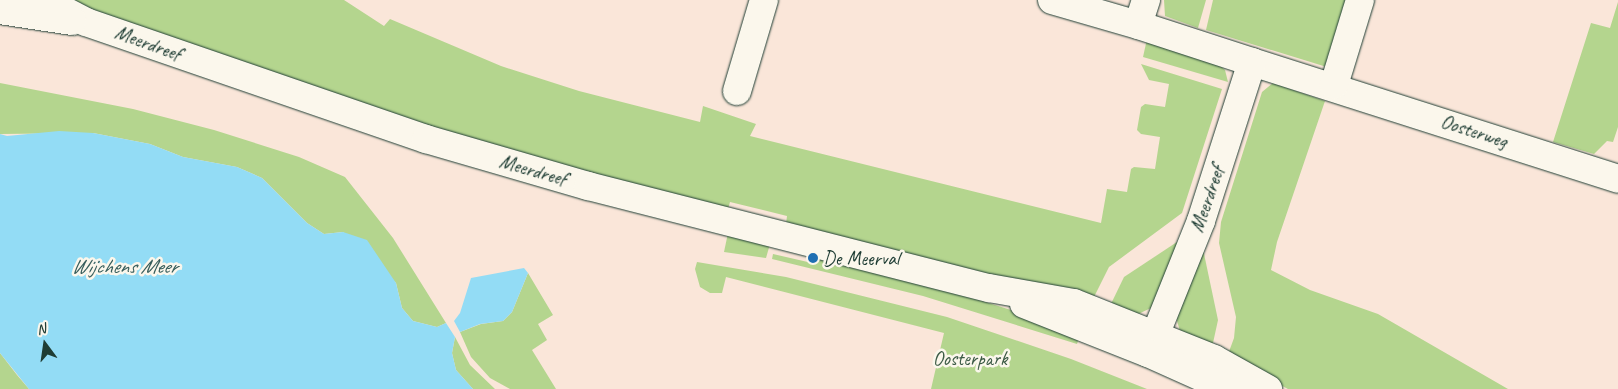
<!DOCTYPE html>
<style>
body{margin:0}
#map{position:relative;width:1618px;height:389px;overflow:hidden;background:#fae6d9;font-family:Caveat,sans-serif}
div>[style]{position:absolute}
.green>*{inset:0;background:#b4d58e}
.water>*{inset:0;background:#93dcf5}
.roads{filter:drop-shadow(0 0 1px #1f3d34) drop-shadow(0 0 1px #1f3d34)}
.minor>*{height:28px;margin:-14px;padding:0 14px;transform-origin:14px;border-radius:14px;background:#fbf7ec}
.tertiary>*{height:28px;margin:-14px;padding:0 14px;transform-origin:14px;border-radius:14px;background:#fbf7ec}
.dots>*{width:14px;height:14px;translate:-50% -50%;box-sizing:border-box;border:2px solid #fbf7ec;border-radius:50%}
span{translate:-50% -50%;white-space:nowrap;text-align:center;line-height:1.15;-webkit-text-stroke:5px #fbf7ec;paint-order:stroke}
.street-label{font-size:20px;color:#1f3d34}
.poi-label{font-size:20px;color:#1f3d34}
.left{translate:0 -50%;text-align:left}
.park-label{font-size:20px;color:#3d5b46}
.water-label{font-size:21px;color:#365d5b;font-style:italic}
.north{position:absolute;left:20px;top:319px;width:50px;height:50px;-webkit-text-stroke:4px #fbf7ec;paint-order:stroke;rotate:346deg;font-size:14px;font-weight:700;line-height:20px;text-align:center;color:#1f3d34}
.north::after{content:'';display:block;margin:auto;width:18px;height:22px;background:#1f3d34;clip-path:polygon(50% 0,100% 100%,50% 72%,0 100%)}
</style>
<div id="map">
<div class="green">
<i style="clip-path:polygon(64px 0,344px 0,384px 26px,390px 19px,501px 66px,579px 91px,700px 122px,703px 106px,756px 124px,750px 136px,1101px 223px,1107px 189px,1127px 192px,1131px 169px,1134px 167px,1155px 169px,1160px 137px,1141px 134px,1137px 130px,1141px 107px,1145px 104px,1165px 107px,1169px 84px,1149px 80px,1141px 64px,1222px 89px,1182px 213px,1109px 267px,1091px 303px,786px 224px,787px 216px,730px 202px,728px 209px,495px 147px,311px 89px)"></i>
<i style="clip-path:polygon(1164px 0,1206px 0,1198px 28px,1165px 16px)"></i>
<i style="clip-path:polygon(1213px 0,1347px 0,1330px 68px,1206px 30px)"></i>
<i style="clip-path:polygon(1618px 2px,1618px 127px,1613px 142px,1607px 141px,1594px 154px,1553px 142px,1591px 23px,1610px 28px)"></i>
<i style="clip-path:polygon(1147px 39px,1217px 63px,1225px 70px,1228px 82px,1143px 57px)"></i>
<i style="clip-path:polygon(0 83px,133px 109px,214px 130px,299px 157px,345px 177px,393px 238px,446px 323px,437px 327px,413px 321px,402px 308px,396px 283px,343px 232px,324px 234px,307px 223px,262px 178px,237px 167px,183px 157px,150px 144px,93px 133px,0 134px)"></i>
<i style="clip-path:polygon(1273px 83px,1325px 101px,1277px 242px,1271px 270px,1310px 290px,1378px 314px,1508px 389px,1288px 389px,1227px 357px,1234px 338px,1236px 317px,1219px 243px,1221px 222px,1262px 92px)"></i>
<i style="clip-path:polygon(728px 233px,770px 244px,766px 258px,724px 252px)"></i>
<i style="clip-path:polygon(1180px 240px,1156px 302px,1151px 308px,1136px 315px,1109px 308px,1124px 277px)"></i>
<i style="clip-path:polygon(1203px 249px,1218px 320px,1211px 352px,1180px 331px,1175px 314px)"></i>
<i style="clip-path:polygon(773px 254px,812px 263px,815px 255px,938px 287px,1081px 332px,1077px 344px,923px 296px,772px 259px)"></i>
<i style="clip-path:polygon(697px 262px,786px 277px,947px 317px,1071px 359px,1147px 389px,931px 389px,944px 333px,726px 277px,722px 293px,710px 293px,700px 287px,695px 269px)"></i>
<i style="clip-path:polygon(528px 273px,553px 315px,538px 324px,547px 340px,532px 350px,556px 389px,510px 389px,490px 378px,471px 357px,460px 332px,481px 324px,503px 321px,512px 312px)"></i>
<i style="clip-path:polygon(455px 337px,470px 365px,495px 389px,473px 389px,456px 370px,452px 353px)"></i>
<i style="clip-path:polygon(0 353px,17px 375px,29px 389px,0 389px)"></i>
</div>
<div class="water">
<i style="clip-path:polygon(59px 131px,93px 133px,150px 144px,183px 157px,237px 167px,262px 178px,307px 223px,324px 234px,343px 232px,367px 240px,396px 283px,402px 308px,413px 321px,437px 327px,446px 323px,455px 337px,452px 353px,456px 370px,473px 389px,29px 389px,0 353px,0 134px,7px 136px)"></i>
<i style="clip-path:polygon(524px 268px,528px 273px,512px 312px,503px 321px,480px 324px,460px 332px,454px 321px,460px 313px,471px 278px)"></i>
</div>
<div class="roads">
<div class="minor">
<i style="left:1052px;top:0;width:90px;rotate:16.2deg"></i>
<i style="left:1252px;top:62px;width:384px;rotate:17.7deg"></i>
<i style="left:1334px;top:85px;width:89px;rotate:-73deg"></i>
<i style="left:737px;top:91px;width:95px;rotate:-73.5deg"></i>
</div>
<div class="tertiary">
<i style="left:44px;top:0;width:47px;rotate:27.6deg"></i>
<i style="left:86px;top:22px;width:360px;rotate:19deg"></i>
<i style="left:426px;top:139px;width:169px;rotate:16.2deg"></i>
<i style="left:588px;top:186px;width:414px;rotate:14.3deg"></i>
<i style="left:989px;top:288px;width:86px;rotate:10deg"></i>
<i style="left:1074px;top:303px;width:151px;rotate:21.8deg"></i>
<i style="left:1214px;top:359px;width:62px;rotate:29.1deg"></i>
<i style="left:1146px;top:0;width:26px;rotate:108deg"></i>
<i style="left:1138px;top:25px;width:120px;rotate:18deg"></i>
<i style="left:1252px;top:62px;width:167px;rotate:107.8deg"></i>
<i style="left:1201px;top:221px;width:142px;rotate:111.9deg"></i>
<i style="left:0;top:10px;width:73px;rotate:8.7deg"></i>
<i style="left:1024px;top:304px;width:133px;rotate:21.6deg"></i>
<i style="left:1148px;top:353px;width:88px;rotate:24.2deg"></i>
</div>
</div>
<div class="dots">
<i style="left:813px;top:258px;background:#1f6fb2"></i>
</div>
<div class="street-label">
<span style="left:148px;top:43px;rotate:20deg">Meerdreef</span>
<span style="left:1474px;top:131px;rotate:18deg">Oosterweg</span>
<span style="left:533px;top:170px;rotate:16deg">Meerdreef</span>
<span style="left:1207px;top:199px;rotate:-71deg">Meerdreef</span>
</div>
<div class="poi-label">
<span class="left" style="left:823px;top:258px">De Meerval</span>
</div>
<div class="park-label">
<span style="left:970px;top:358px">Oosterpark</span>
</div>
<div class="water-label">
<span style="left:124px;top:266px">Wijchens Meer</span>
</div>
<div class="north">N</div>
</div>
